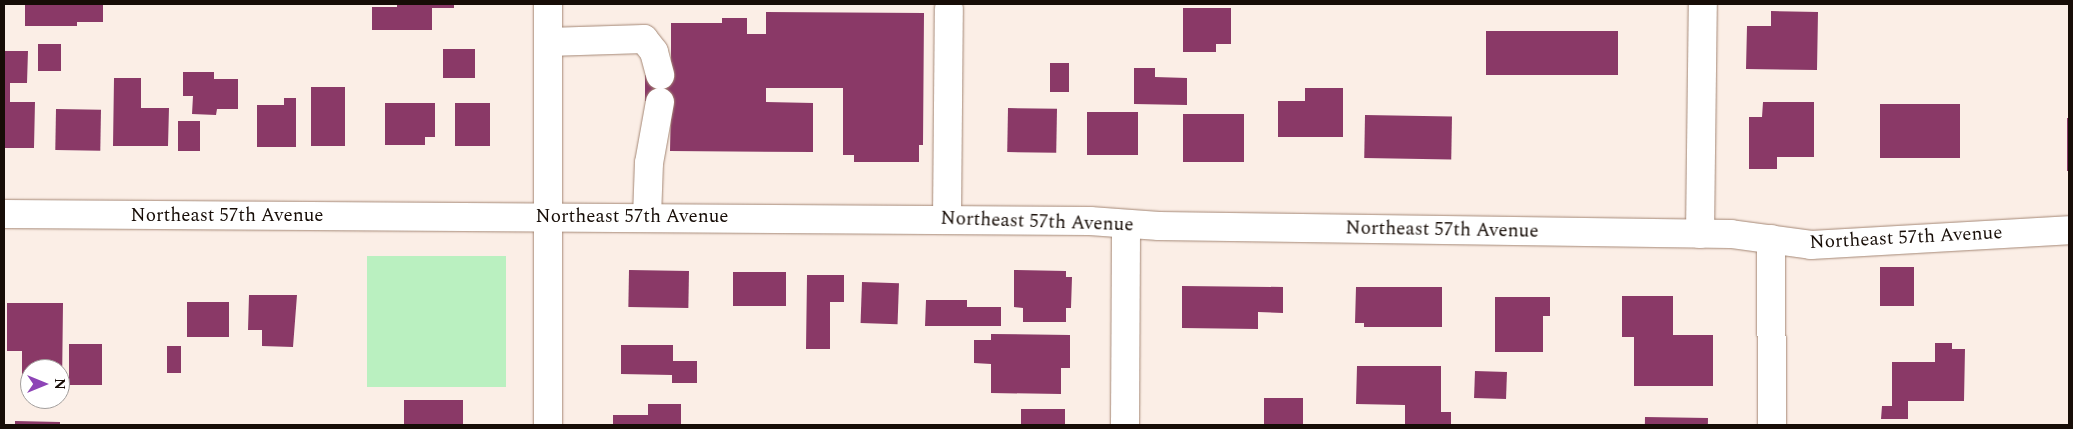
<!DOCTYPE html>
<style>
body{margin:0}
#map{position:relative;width:2073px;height:429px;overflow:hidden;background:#fbeee6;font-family:Spectral,serif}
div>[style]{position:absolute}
.green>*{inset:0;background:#baf0c0;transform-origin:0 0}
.building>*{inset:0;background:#8a3967;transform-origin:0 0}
.roads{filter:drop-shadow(0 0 1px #a58876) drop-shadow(0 0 1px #a58876)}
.minor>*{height:28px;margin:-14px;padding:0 14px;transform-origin:14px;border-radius:14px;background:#fff}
span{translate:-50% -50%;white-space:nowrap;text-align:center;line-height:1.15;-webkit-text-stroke:5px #fff;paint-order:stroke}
.street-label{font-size:19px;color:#170d07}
.frame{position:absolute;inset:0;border:5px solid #170d07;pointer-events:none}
.north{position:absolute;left:20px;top:359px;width:50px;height:50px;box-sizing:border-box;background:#fff;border:1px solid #a29e9c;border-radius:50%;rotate:90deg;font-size:14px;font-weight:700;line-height:20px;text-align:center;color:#170d07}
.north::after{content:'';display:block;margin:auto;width:18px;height:22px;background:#8d44b6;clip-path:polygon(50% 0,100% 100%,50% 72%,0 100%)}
</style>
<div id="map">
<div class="green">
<i style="left:367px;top:256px;width:139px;height:131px"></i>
</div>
<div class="building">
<i style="clip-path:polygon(25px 4px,103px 4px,103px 22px,77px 22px,77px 26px,25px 26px)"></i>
<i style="clip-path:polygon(397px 4px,454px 4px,454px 8px,432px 8px,432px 30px,372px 30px,372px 7px,397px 7px)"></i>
<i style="clip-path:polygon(1183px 8px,1231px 8px,1231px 44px,1216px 44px,1216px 52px,1183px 52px)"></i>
<i style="clip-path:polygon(1771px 11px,1818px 12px,1817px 70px,1746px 69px,1747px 26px,1771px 26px)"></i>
<i style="clip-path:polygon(766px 12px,924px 13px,923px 145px,919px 145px,919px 162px,854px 162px,854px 155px,843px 155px,843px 88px,766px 88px,766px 102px,813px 103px,813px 152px,670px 151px,671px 102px,645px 101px,645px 75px,671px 75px,671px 23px,722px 23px,722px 18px,747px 18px,747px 34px,766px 34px)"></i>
<i style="left:1486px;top:31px;width:132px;height:44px"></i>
<i style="left:38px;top:44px;width:23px;height:27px"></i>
<i style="left:443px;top:49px;width:32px;height:29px"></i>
<i style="clip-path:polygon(4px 51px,28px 51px,27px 83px,10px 83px,10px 102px,35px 102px,34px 148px,4px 148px)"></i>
<i style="left:1050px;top:63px;width:19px;height:29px"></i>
<i style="clip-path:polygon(1134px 68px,1155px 68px,1155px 77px,1187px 78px,1187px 105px,1134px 104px)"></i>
<i style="clip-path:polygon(183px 72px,214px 72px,214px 79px,238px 79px,238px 109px,217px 109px,216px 115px,192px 114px,193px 96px,183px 96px)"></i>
<i style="clip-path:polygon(114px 78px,141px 78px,141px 108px,169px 108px,168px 146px,113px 146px)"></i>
<i style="left:311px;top:87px;width:34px;height:59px"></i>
<i style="clip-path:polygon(1305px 88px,1343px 88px,1343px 137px,1278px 137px,1278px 101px,1305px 101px)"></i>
<i style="clip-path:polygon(284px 98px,296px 98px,296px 147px,257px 147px,257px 105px,284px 105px)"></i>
<i style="clip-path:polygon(1763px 102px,1814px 102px,1814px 157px,1777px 157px,1777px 169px,1749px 169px,1749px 117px,1762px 117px)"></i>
<i style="clip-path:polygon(385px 103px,435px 103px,435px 137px,425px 137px,425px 145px,385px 145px)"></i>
<i style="left:455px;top:103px;width:35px;height:43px"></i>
<i style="left:1880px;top:104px;width:80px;height:54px"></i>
<i style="left:1008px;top:108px;width:49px;height:44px;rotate:1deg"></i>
<i style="left:56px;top:109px;width:45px;height:41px;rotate:1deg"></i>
<i style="left:1087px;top:112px;width:51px;height:43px"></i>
<i style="left:1183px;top:114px;width:61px;height:48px"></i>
<i style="left:1365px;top:115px;width:87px;height:43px;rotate:1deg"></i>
<i style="left:2067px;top:118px;width:2px;height:53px"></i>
<i style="left:178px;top:121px;width:22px;height:30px"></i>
<i style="left:1880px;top:267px;width:34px;height:39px"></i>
<i style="left:629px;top:270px;width:60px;height:37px;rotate:1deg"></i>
<i style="clip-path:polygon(1014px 270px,1066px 271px,1066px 277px,1072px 277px,1071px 308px,1066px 308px,1066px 322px,1023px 322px,1023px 308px,1014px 307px)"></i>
<i style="left:733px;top:272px;width:53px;height:34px"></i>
<i style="clip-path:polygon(807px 275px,844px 275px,844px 302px,830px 302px,830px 349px,806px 349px)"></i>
<i style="left:862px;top:282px;width:37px;height:41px;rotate:2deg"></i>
<i style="clip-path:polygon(1182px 286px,1283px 287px,1283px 313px,1258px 312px,1258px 329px,1182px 328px)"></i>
<i style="clip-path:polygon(1356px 287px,1442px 287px,1442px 327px,1364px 327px,1364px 323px,1355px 323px)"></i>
<i style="clip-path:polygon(249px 295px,297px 295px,293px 347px,262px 346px,262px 330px,248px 330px)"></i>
<i style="clip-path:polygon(1622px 296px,1673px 296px,1673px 335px,1713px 335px,1713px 386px,1634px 386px,1634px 337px,1622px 337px)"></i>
<i style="clip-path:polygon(1495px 297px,1550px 297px,1550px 316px,1543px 316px,1543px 352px,1495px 352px)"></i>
<i style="clip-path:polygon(926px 300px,967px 300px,967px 307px,1001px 307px,1001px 326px,925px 326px)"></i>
<i style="left:187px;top:302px;width:42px;height:35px"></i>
<i style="clip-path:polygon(7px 303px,63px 303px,62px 388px,60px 369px,30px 369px,30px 388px,22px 388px,22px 351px,7px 351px)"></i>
<i style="clip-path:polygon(991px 334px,1070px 335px,1070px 368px,1061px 368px,1061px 394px,991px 393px,991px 364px,974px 363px,974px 340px,991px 340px)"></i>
<i style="clip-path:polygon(1935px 343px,1952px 343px,1952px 349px,1965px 349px,1964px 401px,1908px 401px,1908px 419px,1881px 419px,1882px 406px,1892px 406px,1892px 362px,1935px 362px)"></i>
<i style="left:69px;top:344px;width:33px;height:41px"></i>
<i style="clip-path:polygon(621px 345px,673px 345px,673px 361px,697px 361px,697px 383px,672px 383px,672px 375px,621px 374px)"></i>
<i style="left:167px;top:346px;width:14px;height:27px"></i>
<i style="clip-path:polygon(1357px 366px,1441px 366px,1441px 412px,1451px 412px,1451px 425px,1405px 425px,1405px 405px,1356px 404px)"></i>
<i style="left:1475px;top:371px;width:32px;height:27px;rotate:2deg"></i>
<i style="left:1264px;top:398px;width:39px;height:27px"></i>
<i style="left:404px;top:400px;width:59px;height:25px"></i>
<i style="clip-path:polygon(648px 404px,681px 404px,681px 425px,613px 425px,613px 415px,648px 415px)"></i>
<i style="left:1021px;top:409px;width:44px;height:16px"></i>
<i style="left:1645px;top:417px;width:63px;height:8px;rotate:1deg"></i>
<i style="clip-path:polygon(15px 421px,60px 422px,60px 425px,15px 425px)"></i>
</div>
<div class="roads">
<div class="minor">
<i style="left:548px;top:42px;width:96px;rotate:-1.8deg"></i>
<i style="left:644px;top:39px;width:16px;rotate:52deg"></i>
<i style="left:654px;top:52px;width:24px;rotate:75deg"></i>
<i style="left:4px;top:214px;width:1086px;rotate:0.37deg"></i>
<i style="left:1090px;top:221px;width:69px;rotate:4.1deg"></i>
<i style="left:1159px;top:226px;width:572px;rotate:0.8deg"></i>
<i style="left:1731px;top:234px;width:81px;rotate:7.8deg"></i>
<i style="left:1811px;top:245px;width:258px;rotate:-3.3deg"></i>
<i style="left:647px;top:217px;width:54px;rotate:-87.9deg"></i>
<i style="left:649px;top:163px;width:62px;rotate:-79.8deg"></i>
<i style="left:947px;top:220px;width:211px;rotate:-89.5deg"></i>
<i style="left:1700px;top:234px;width:230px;rotate:-89.3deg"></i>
<i style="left:1771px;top:239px;width:186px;rotate:89.7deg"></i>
<i style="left:548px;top:425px;width:421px;rotate:-90deg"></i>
<i style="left:1125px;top:425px;width:200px;rotate:-89.7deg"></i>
</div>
</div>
<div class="street-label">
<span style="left:227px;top:216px">Northeast 57th Avenue</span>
<span style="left:632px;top:217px">Northeast 57th Avenue</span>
<span style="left:1037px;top:222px;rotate:2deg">Northeast 57th Avenue</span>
<span style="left:1442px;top:230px;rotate:1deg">Northeast 57th Avenue</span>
<span style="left:1906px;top:238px;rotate:-3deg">Northeast 57th Avenue</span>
</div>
<div class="frame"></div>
<div class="north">N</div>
</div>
